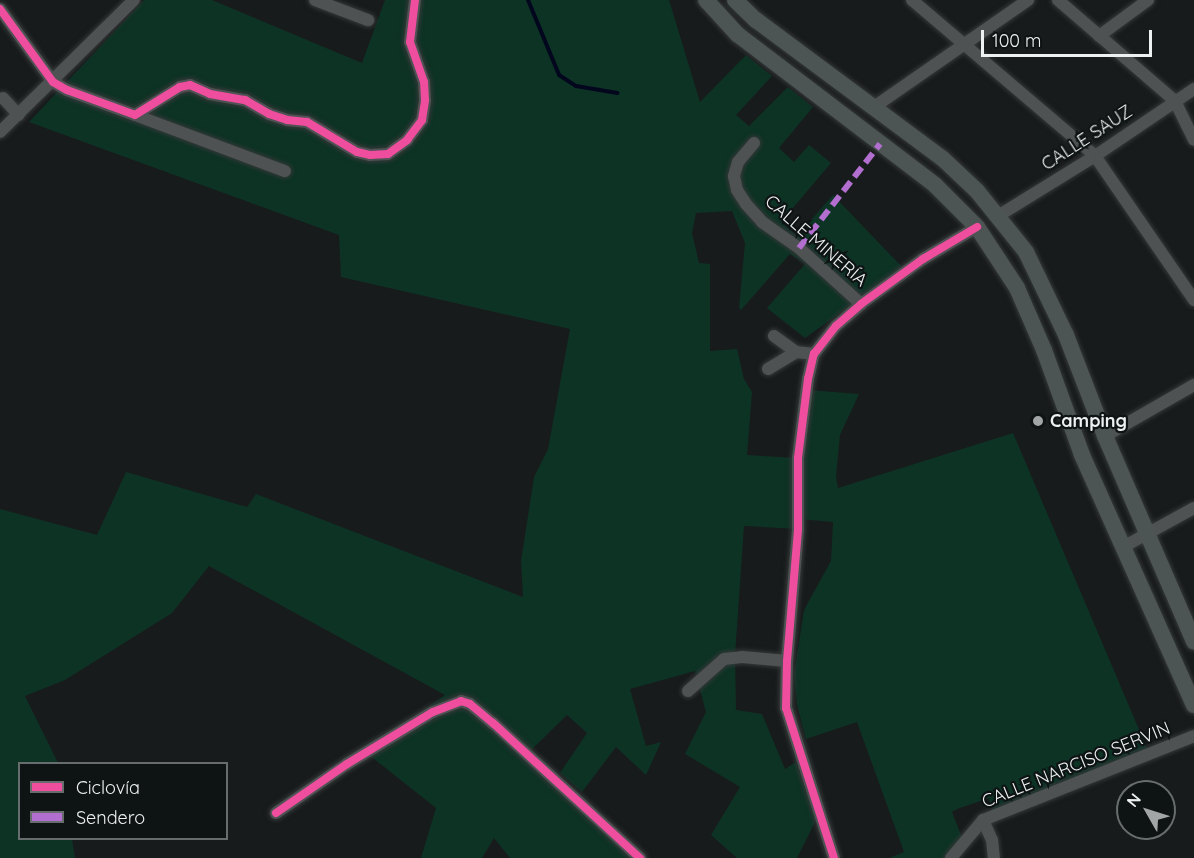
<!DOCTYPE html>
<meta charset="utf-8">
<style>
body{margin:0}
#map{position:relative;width:1194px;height:858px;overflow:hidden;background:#181b1c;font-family:Quicksand,sans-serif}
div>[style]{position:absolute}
.green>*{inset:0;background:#0d3325}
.stream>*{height:4px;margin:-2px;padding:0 2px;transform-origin:2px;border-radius:2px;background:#02071e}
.roads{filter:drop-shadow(0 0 2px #353838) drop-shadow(0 0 2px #353838)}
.minor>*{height:12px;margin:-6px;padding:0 6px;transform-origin:6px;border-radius:6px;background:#4f5253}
.major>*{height:16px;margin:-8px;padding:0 8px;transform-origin:8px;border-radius:8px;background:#4c5454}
.quiet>*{height:6px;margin-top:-3px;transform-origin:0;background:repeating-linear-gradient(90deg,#b36fd0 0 12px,transparent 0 18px)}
.cycleway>*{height:8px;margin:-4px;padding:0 4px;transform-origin:4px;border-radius:4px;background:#ef4d9e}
.dots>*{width:16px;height:16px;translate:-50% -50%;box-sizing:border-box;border:3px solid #0e1314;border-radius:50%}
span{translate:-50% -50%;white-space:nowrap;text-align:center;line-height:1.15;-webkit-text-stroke:4.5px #0e1314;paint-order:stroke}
.street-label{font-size:18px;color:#edf1f1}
.poi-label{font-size:18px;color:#edf1f1;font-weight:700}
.left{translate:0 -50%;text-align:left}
.legend{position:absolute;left:18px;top:762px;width:210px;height:78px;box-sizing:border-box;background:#0e1314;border:2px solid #676c6c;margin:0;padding:8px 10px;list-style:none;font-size:18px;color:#edf1f1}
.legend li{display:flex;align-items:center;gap:12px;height:30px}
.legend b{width:30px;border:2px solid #676c6c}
.north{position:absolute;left:1116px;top:780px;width:60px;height:60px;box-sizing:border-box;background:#0e1314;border:2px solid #676c6c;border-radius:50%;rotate:309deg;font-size:16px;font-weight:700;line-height:24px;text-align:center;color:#edf1f1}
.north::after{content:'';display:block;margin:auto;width:21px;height:27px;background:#a2a6a6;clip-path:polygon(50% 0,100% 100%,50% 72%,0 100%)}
.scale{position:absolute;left:981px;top:30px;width:171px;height:27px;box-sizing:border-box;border:3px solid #edf1f1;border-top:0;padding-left:8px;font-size:18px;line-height:21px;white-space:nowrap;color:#edf1f1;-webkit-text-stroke:4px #0e1314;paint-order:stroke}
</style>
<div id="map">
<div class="green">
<i style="clip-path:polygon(144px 0,212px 0,362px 63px,385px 0,669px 0,700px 102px,746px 55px,772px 76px,736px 115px,749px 126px,788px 87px,813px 107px,779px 148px,794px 162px,809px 145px,831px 163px,781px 222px,797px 236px,833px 195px,903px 268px,805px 338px,767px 308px,805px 264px,790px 254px,741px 310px,739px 308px,745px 243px,732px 211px,696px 213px,692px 233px,699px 263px,710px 264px,710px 351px,737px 349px,744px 379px,752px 392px,747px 455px,798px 458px,808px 390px,859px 394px,840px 435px,836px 477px,838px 488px,1013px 433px,1152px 760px,994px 818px,989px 798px,957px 809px,952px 812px,965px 845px,956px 858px,889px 858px,904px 852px,857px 722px,806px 739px,797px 705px,794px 675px,804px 610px,831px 561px,833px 522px,799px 519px,798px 529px,744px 526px,735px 655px,736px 710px,762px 714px,785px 769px,796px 762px,817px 818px,797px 858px,737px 858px,711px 835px,740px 787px,685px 754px,706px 712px,695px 671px,630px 689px,646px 746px,661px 742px,646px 775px,616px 747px,582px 792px,560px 773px,587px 733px,567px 715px,526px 755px,641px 858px,510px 858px,494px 838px,482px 858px,421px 858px,436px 808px,364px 751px,445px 695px,209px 566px,172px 613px,65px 680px,25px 696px,58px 763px,20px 764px,20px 838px,72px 839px,75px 858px,0 858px,0 509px,97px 535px,126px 472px,247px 507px,256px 494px,523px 597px,521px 561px,534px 477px,548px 449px,570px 329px,341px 277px,339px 235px,29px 122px)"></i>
</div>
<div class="stream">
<i style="left:528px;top:0;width:81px;rotate:67.5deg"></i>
<i style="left:559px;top:75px;width:20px;rotate:33deg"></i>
<i style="left:576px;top:86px;width:42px;rotate:9.7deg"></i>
</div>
<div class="roads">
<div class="minor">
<i style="left:315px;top:0;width:57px;rotate:20.7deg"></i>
<i style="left:912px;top:0;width:240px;rotate:40.4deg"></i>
<i style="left:1095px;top:156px;width:175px;rotate:55.5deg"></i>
<i style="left:1058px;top:0;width:155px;rotate:40.8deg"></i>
<i style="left:1175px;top:101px;width:43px;rotate:64deg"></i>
<i style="left:0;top:9px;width:90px;rotate:54deg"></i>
<i style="left:53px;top:82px;width:16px;rotate:30deg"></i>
<i style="left:67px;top:90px;width:72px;rotate:20.2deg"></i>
<i style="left:135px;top:115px;width:53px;rotate:-31.9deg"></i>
<i style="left:180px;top:87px;width:10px;rotate:-11deg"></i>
<i style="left:190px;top:85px;width:22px;rotate:24deg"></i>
<i style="left:210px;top:94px;width:36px;rotate:10deg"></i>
<i style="left:245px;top:100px;width:28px;rotate:30deg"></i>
<i style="left:269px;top:114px;width:19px;rotate:18deg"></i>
<i style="left:287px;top:120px;width:20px;rotate:6deg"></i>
<i style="left:307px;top:122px;width:58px;rotate:31deg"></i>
<i style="left:357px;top:152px;width:13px;rotate:13deg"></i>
<i style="left:370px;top:155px;width:18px;rotate:-3deg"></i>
<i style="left:388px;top:154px;width:24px;rotate:-36deg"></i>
<i style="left:407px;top:140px;width:25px;rotate:-53deg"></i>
<i style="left:422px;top:120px;width:20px;rotate:-81deg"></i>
<i style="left:425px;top:100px;width:18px;rotate:-93deg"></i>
<i style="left:424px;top:82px;width:42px;rotate:-109.3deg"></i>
<i style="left:410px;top:42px;width:42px;rotate:-83.2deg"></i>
<i style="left:1099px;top:36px;width:61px;rotate:-36.3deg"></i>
<i style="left:3px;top:98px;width:23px;rotate:47deg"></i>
<i style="left:874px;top:107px;width:188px;rotate:-34.8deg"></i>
<i style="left:135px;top:115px;width:160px;rotate:20.5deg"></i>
<i style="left:0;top:132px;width:188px;rotate:-44.6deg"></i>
<i style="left:754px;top:143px;width:25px;rotate:130deg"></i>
<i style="left:738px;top:162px;width:15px;rotate:106deg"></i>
<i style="left:734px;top:176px;width:14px;rotate:78deg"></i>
<i style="left:737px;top:190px;width:17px;rotate:57deg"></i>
<i style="left:746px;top:204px;width:24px;rotate:48deg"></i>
<i style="left:762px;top:222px;width:45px;rotate:35.1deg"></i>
<i style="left:799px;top:248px;width:84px;rotate:42.1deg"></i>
<i style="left:998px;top:216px;width:114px;rotate:-31.7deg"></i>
<i style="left:1095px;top:156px;width:120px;rotate:-34.1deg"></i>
<i style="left:774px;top:336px;width:27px;rotate:36deg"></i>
<i style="left:796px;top:352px;width:18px;rotate:6deg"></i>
<i style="left:768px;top:369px;width:33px;rotate:-31deg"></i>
<i style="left:1105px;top:436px;width:103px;rotate:-29.8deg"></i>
<i style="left:1123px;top:547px;width:81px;rotate:-28.8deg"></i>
<i style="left:688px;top:691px;width:48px;rotate:-41.6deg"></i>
<i style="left:724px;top:659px;width:18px;rotate:-6deg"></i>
<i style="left:742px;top:657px;width:45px;rotate:5.1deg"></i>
<i style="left:276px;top:813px;width:86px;rotate:-34.6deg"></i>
<i style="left:347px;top:764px;width:100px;rotate:-31.2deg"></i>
<i style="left:433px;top:712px;width:30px;rotate:-21deg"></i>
<i style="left:461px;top:701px;width:9px;rotate:18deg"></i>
<i style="left:470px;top:704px;width:30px;rotate:40deg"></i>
<i style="left:493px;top:723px;width:200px;rotate:42.6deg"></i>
<i style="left:983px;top:820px;width:22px;rotate:66deg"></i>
<i style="left:992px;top:840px;width:18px;rotate:84deg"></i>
<i style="left:834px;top:858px;width:157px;rotate:-107.7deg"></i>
<i style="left:786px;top:708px;width:47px;rotate:-88.8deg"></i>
<i style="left:787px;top:661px;width:132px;rotate:-85.2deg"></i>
<i style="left:798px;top:529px;width:71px;rotate:-90deg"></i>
<i style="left:798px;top:458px;width:80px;rotate:-82.8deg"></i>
<i style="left:808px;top:379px;width:26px;rotate:-77deg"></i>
<i style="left:814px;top:354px;width:36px;rotate:-52deg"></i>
<i style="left:836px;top:326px;width:33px;rotate:-41deg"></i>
<i style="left:861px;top:304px;width:77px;rotate:-36deg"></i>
<i style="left:923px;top:259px;width:63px;rotate:-30.7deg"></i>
<i style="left:951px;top:858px;width:50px;rotate:-49.9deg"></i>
<i style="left:983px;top:820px;width:227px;rotate:-21.7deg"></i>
</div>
<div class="major">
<i style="left:706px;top:0;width:46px;rotate:47.6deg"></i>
<i style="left:737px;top:34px;width:249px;rotate:37.3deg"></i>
<i style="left:935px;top:185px;width:59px;rotate:45deg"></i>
<i style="left:977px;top:227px;width:73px;rotate:56.7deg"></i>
<i style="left:1017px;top:288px;width:68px;rotate:66.5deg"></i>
<i style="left:1044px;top:350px;width:112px;rotate:70.1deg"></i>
<i style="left:1082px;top:455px;width:274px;rotate:65.9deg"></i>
<i style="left:735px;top:0;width:29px;rotate:44deg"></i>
<i style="left:756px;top:20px;width:232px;rotate:36.6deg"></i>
<i style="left:942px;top:158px;width:48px;rotate:43.3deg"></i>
<i style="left:977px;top:191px;width:78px;rotate:51.2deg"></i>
<i style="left:1026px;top:252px;width:92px;rotate:64.3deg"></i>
<i style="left:1066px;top:335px;width:108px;rotate:68.9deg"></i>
<i style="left:1105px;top:436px;width:224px;rotate:66.6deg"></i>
</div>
</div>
<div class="quiet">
<i style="left:799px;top:248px;width:132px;rotate:-52.1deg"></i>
</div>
<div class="cycleway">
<i style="left:0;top:9px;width:90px;rotate:54deg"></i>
<i style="left:53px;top:82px;width:16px;rotate:30deg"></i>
<i style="left:67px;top:90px;width:72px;rotate:20.2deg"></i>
<i style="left:135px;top:115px;width:53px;rotate:-31.9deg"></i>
<i style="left:180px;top:87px;width:10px;rotate:-11deg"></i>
<i style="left:190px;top:85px;width:22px;rotate:24deg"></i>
<i style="left:210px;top:94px;width:36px;rotate:10deg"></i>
<i style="left:245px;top:100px;width:28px;rotate:30deg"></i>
<i style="left:269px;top:114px;width:19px;rotate:18deg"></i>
<i style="left:287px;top:120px;width:20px;rotate:6deg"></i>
<i style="left:307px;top:122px;width:58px;rotate:31deg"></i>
<i style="left:357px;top:152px;width:13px;rotate:13deg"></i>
<i style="left:370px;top:155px;width:18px;rotate:-3deg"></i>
<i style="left:388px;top:154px;width:24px;rotate:-36deg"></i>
<i style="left:407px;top:140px;width:25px;rotate:-53deg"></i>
<i style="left:422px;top:120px;width:20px;rotate:-81deg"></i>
<i style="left:425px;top:100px;width:18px;rotate:-93deg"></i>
<i style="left:424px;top:82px;width:42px;rotate:-109.3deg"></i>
<i style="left:410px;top:42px;width:42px;rotate:-83.2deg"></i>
<i style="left:276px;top:813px;width:86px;rotate:-34.6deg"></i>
<i style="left:347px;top:764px;width:100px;rotate:-31.2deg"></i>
<i style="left:433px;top:712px;width:30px;rotate:-21deg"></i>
<i style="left:461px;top:701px;width:9px;rotate:18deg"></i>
<i style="left:470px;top:704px;width:30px;rotate:40deg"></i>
<i style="left:493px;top:723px;width:200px;rotate:42.6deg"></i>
<i style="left:834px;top:858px;width:157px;rotate:-107.7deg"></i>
<i style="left:786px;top:708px;width:47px;rotate:-88.8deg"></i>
<i style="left:787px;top:661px;width:132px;rotate:-85.2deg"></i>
<i style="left:798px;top:529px;width:71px;rotate:-90deg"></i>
<i style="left:798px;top:458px;width:80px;rotate:-82.8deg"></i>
<i style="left:808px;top:379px;width:26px;rotate:-77deg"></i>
<i style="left:814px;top:354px;width:36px;rotate:-52deg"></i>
<i style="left:836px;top:326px;width:33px;rotate:-41deg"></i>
<i style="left:861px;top:304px;width:77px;rotate:-36deg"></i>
<i style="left:923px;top:259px;width:63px;rotate:-30.7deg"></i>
</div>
<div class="dots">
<i style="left:1038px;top:421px;background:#a2a6a6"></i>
</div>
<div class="street-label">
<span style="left:1087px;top:138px;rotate:-33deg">CALLE SAUZ</span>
<span style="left:816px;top:241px;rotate:41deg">CALLE MINERÍA</span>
<span style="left:1076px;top:765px;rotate:-22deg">CALLE NARCISO SERVIN</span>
</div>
<div class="poi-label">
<span class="left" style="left:1050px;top:421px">Camping</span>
</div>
<ul class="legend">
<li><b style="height:8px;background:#ef4d9e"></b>Ciclovía</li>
<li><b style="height:8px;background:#b36fd0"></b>Sendero</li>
</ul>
<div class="north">N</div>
<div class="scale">100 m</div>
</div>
